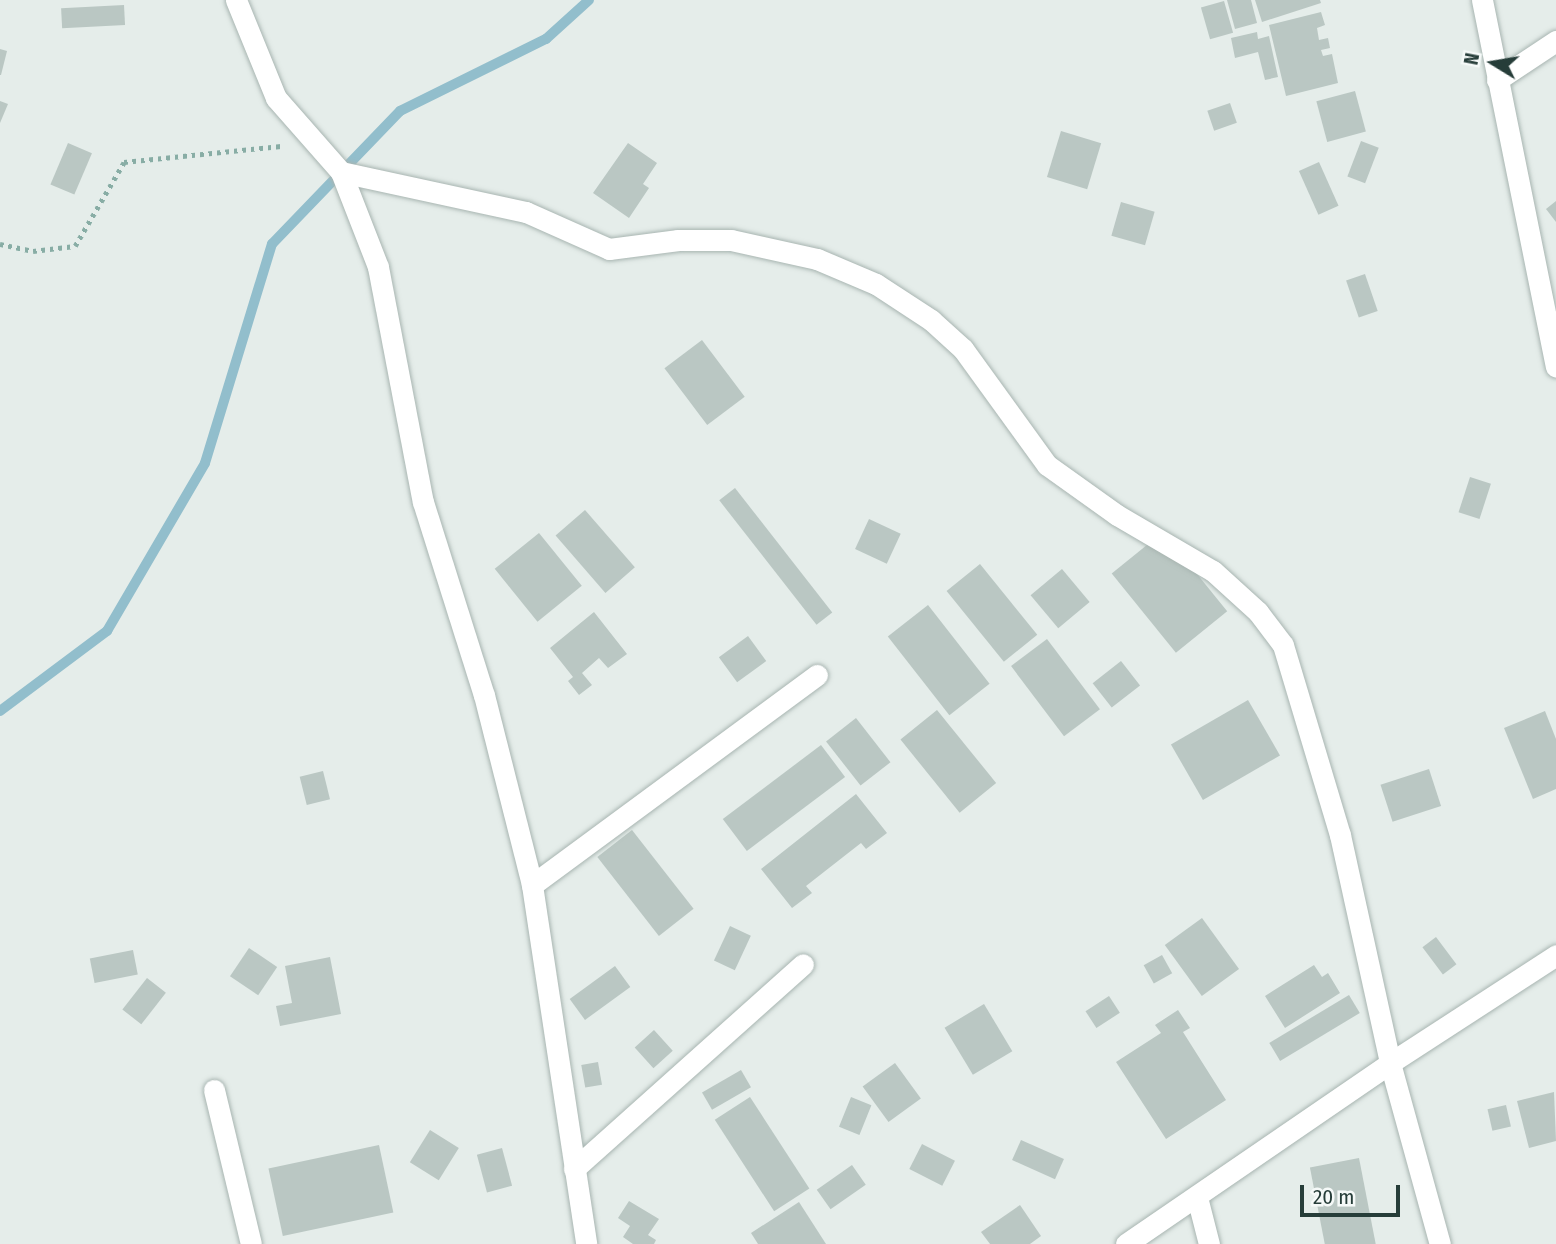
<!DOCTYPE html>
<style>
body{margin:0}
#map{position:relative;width:1556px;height:1244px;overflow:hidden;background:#e5edea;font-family:"Fira Sans Condensed",sans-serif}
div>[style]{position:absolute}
.stream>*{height:10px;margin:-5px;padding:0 5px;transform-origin:5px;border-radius:5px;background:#92becc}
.building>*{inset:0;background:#bac7c3;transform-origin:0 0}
.path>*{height:4.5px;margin-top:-2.25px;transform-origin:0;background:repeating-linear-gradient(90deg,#88ada5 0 3.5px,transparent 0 8.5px)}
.roads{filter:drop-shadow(0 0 2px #a8b5b1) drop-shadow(0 0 2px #a8b5b1)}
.street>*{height:21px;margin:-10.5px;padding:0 10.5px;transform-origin:10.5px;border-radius:10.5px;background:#fff}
span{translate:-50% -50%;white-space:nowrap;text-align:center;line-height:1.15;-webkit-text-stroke:7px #f5f9f8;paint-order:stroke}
.north{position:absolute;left:1458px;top:28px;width:70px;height:70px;-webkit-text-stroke:5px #f5f9f8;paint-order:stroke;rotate:281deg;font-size:19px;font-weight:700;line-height:28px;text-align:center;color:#263d39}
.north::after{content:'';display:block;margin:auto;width:24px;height:32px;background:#263d39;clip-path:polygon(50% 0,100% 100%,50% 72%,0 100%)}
.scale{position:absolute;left:1300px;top:1185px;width:100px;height:32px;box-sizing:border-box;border:4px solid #263d39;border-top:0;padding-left:9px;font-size:21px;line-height:24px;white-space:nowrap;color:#263d39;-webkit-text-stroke:5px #f5f9f8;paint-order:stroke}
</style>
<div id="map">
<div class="stream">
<i style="left:0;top:711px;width:134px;rotate:-36.8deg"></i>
<i style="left:107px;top:631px;width:194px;rotate:-59.7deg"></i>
<i style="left:205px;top:463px;width:229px;rotate:-73deg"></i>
<i style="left:272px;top:244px;width:185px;rotate:-46.1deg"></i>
<i style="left:400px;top:111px;width:163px;rotate:-26.3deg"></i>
<i style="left:546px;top:39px;width:58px;rotate:-42.2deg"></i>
</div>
<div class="building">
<i style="clip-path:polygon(1227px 0,1251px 0,1257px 23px,1235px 29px)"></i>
<i style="clip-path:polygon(1255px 0,1320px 0,1321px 3px,1262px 22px)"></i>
<i style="left:1224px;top:1px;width:33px;height:24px;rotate:74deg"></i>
<i style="left:124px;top:5px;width:20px;height:63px;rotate:87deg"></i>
<i style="clip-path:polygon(1321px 12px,1325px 25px,1317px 28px,1319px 40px,1328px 38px,1330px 48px,1321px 50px,1323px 56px,1332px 54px,1338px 83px,1286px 96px,1269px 25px)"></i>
<i style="clip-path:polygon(1257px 32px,1258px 39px,1269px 36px,1278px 77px,1265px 80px,1258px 52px,1235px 58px,1231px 38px)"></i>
<i style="clip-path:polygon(0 49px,7px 51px,1px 75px,0 75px)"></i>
<i style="left:1355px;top:91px;width:42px;height:40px;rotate:75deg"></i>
<i style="clip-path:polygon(0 101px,8px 104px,0 123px)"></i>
<i style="left:1230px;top:103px;width:21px;height:24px;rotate:71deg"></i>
<i style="left:1061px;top:131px;width:42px;height:48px;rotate:17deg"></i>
<i style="left:1361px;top:141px;width:19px;height:38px;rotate:21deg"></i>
<i style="left:68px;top:143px;width:26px;height:45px;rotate:23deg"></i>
<i style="clip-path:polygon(628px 143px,657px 163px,643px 184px,649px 188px,629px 218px,593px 193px)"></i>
<i style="left:1319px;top:162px;width:48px;height:22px;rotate:66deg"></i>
<i style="clip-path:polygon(1556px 201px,1556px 222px,1546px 209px)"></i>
<i style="left:1121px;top:202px;width:35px;height:35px;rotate:16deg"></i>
<i style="left:1365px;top:274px;width:39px;height:20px;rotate:71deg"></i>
<i style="left:702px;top:340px;width:71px;height:47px;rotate:53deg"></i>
<i style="left:1470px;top:477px;width:22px;height:37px;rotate:18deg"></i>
<i style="left:735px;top:488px;width:158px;height:20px;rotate:52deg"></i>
<i style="left:585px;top:510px;width:76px;height:39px;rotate:49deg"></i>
<i style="left:869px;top:519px;width:35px;height:33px;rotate:25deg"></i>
<i style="left:1163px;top:532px;width:102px;height:66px;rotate:51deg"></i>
<i style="left:539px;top:533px;width:68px;height:57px;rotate:51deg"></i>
<i style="left:980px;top:564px;width:91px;height:43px;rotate:51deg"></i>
<i style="left:1062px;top:569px;width:43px;height:41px;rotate:50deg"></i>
<i style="left:928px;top:605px;width:100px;height:51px;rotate:52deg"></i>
<i style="clip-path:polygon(594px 612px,627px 654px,608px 668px,599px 658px,582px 673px,592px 685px,579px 695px,568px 681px,573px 677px,550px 648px)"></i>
<i style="left:748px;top:636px;width:31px;height:36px;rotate:54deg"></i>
<i style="left:1047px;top:639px;width:88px;height:45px;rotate:53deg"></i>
<i style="left:1121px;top:661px;width:31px;height:36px;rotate:52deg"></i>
<i style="left:1248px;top:700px;width:64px;height:89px;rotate:60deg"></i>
<i style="left:937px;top:710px;width:94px;height:47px;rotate:51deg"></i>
<i style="clip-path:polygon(1545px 711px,1556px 739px,1556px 789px,1533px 799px,1504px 728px)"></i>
<i style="left:856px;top:718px;width:56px;height:38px;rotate:52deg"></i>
<i style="left:821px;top:745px;width:40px;height:123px;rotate:53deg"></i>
<i style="left:1429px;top:769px;width:39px;height:51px;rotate:72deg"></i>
<i style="left:323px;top:771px;width:29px;height:24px;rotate:76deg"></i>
<i style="clip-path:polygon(856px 794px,887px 833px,866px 849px,861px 843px,806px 886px,812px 893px,792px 908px,761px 869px)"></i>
<i style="left:632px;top:830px;width:100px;height:44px;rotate:52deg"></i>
<i style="left:1202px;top:918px;width:63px;height:46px;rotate:54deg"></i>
<i style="left:730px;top:926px;width:23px;height:38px;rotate:25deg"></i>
<i style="left:1436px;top:937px;width:34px;height:17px;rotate:53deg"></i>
<i style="left:249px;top:948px;width:34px;height:34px;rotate:34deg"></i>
<i style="left:133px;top:950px;width:25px;height:44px;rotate:79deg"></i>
<i style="left:1162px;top:955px;width:21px;height:21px;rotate:61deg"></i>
<i style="clip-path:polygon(330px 957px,341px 1014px,280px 1026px,276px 1006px,292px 1003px,285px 966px)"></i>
<i style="clip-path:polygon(1314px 965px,1322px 977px,1328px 973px,1340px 993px,1285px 1028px,1265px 996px)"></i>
<i style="left:615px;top:966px;width:26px;height:56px;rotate:54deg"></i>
<i style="left:147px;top:978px;width:24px;height:40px;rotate:38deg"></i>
<i style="left:1349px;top:995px;width:21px;height:93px;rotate:59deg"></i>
<i style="left:1109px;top:996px;width:20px;height:28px;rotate:57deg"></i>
<i style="left:984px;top:1004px;width:55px;height:46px;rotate:59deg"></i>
<i style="clip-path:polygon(1178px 1010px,1190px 1028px,1183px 1032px,1226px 1100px,1166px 1139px,1116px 1062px,1161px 1033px,1155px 1025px)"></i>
<i style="left:654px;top:1030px;width:28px;height:26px;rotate:48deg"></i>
<i style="left:598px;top:1062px;width:23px;height:17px;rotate:80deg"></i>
<i style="left:895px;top:1063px;width:44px;height:40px;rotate:54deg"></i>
<i style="left:741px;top:1070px;width:20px;height:45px;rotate:60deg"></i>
<i style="clip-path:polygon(1554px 1092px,1556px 1141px,1529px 1148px,1517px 1101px)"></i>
<i style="left:750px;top:1097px;width:109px;height:42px;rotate:57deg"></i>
<i style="left:851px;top:1097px;width:22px;height:32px;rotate:22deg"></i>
<i style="left:1506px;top:1105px;width:22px;height:19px;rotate:77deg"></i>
<i style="left:430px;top:1130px;width:34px;height:38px;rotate:32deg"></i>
<i style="left:1021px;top:1140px;width:47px;height:22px;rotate:24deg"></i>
<i style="left:922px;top:1144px;width:37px;height:28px;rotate:27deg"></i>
<i style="left:379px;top:1145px;width:69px;height:113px;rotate:78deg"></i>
<i style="left:502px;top:1148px;width:39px;height:26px;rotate:75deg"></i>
<i style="left:1359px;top:1158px;width:88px;height:50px;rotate:79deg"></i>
<i style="left:852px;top:1165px;width:24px;height:43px;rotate:55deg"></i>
<i style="clip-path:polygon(629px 1201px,659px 1219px,648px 1235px,656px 1240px,654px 1244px,633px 1244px,623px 1237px,630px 1226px,618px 1218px)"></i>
<i style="clip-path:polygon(799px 1202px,826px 1244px,758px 1244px,751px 1233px)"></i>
<i style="clip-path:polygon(1020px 1205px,1041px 1236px,1030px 1244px,990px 1244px,981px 1232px)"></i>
</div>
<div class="path">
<i style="left:0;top:244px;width:34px;rotate:12deg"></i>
<i style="left:33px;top:251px;width:42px;rotate:-6.8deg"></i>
<i style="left:75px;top:246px;width:97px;rotate:-59.7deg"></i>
<i style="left:124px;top:162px;width:158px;rotate:-5.8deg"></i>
</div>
<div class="roads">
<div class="street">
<i style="left:236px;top:0;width:106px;rotate:67.8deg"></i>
<i style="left:276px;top:98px;width:98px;rotate:48.7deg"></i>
<i style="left:341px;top:172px;width:102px;rotate:68.7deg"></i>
<i style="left:378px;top:267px;width:239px;rotate:79.2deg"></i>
<i style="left:423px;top:502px;width:202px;rotate:72.5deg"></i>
<i style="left:484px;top:695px;width:196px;rotate:75.8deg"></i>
<i style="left:532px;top:885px;width:363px;rotate:81.4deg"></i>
<i style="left:1482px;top:0;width:374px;rotate:78.6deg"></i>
<i style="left:1497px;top:80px;width:71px;rotate:-33.5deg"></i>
<i style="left:341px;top:172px;width:189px;rotate:12.2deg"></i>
<i style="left:526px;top:212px;width:91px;rotate:24deg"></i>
<i style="left:609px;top:249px;width:70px;rotate:-7.4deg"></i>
<i style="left:678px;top:240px;width:53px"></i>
<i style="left:731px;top:240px;width:88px;rotate:12.5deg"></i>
<i style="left:817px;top:259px;width:64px;rotate:23deg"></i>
<i style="left:876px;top:284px;width:66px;rotate:33.2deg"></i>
<i style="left:931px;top:320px;width:43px;rotate:42.2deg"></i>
<i style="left:963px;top:349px;width:143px;rotate:54.1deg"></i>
<i style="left:1047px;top:465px;width:86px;rotate:35.5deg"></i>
<i style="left:1117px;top:515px;width:111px;rotate:30.3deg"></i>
<i style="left:1213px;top:571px;width:61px;rotate:42.3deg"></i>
<i style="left:1258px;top:612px;width:41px;rotate:52.9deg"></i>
<i style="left:1283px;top:645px;width:198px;rotate:73.3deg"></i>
<i style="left:1340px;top:835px;width:233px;rotate:77.6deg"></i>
<i style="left:1390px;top:1063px;width:188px;rotate:74.6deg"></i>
<i style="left:532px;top:885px;width:354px;rotate:-36.4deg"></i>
<i style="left:214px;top:1090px;width:158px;rotate:76.5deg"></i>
<i style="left:574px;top:1169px;width:307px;rotate:-41.8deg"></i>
<i style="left:1197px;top:1197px;width:49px;rotate:75.7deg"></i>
<i style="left:1126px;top:1244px;width:320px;rotate:-34.4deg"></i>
<i style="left:1390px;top:1063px;width:198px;rotate:-33deg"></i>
</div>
</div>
<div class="north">N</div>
<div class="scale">20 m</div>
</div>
